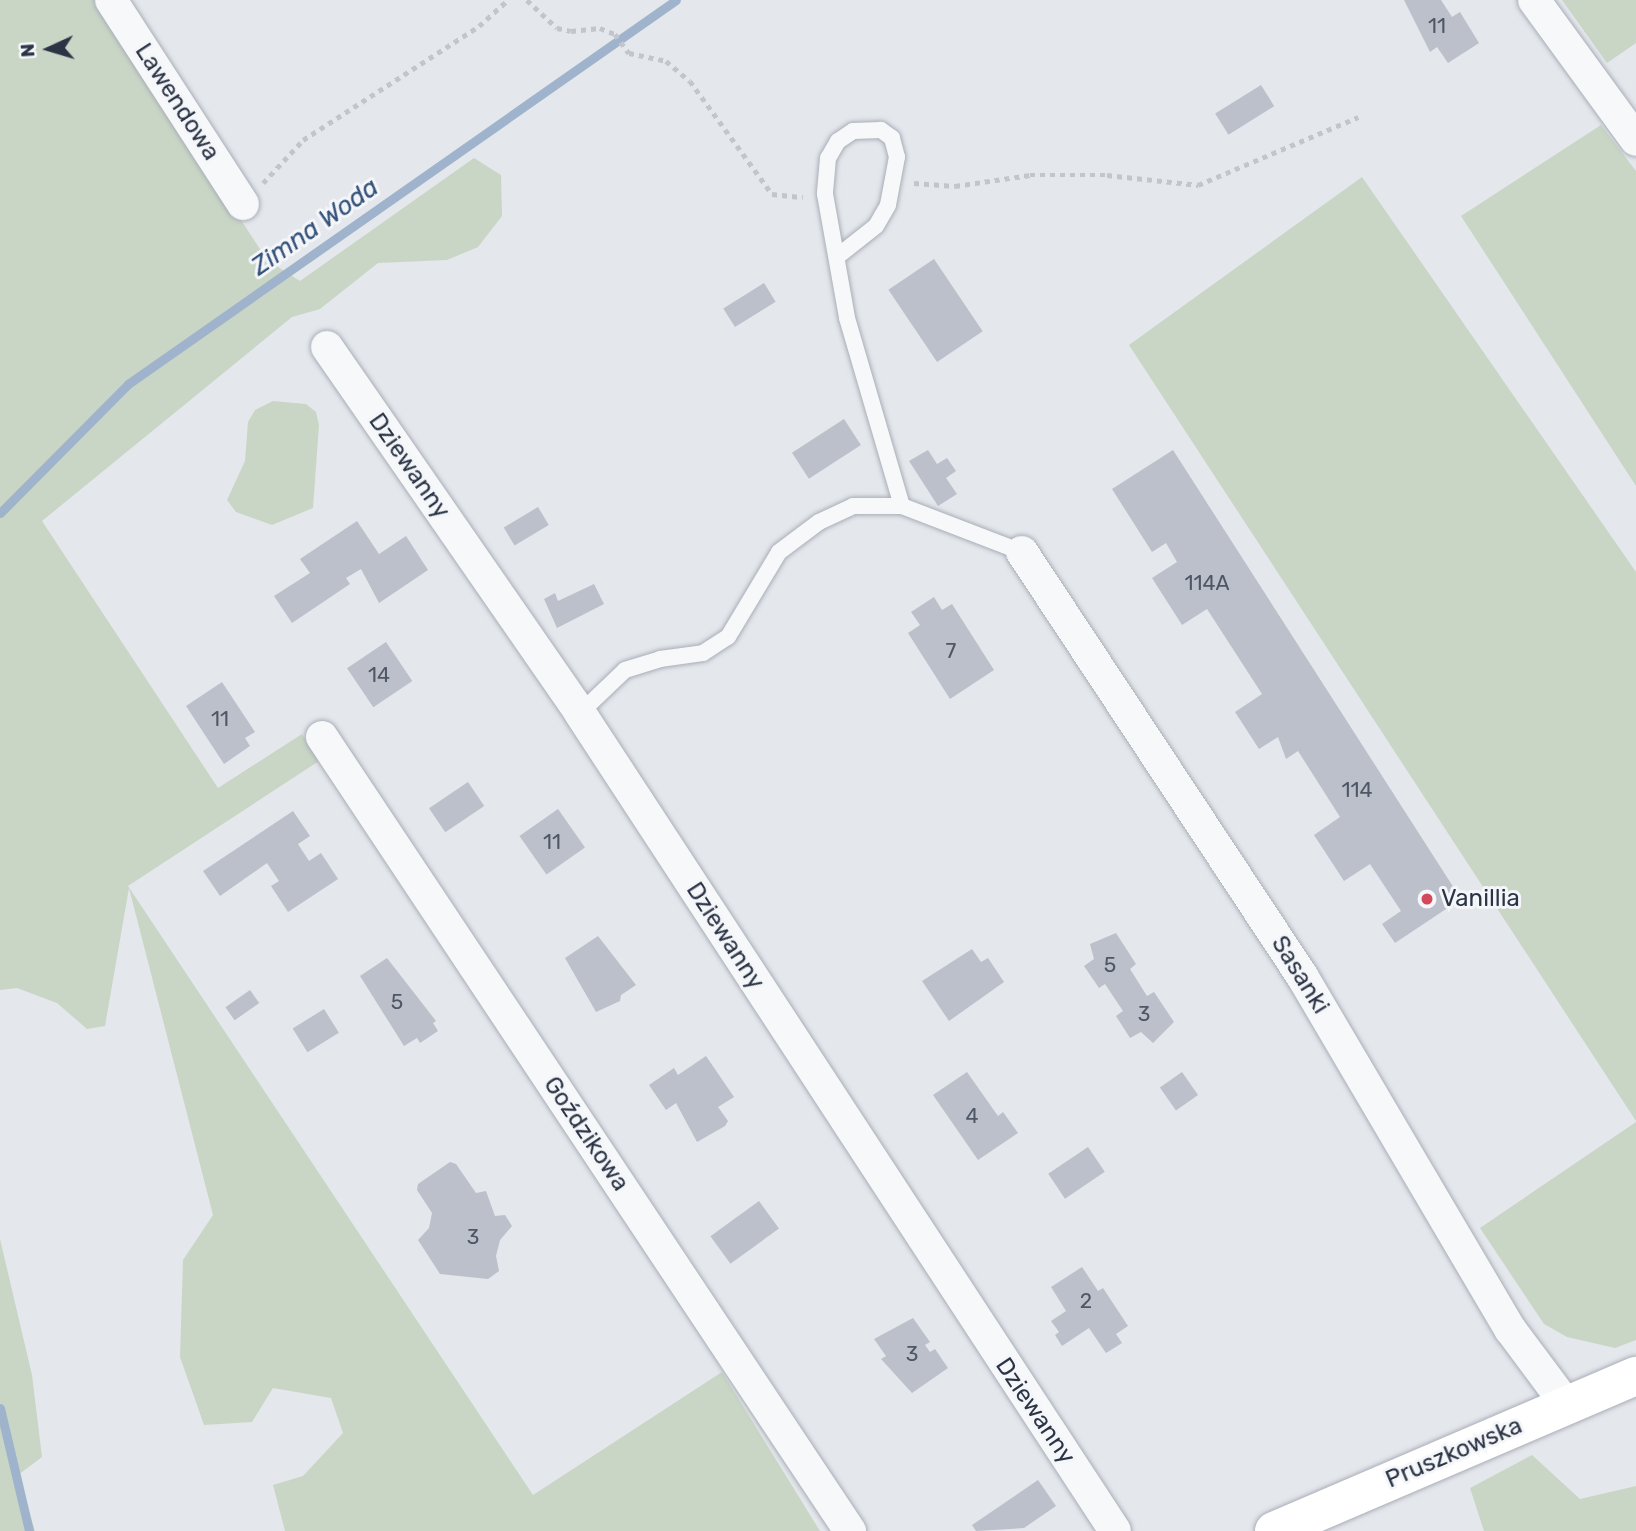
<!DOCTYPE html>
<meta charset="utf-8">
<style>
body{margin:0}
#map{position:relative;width:1636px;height:1531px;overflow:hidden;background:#e4e7ec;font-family:Rubik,sans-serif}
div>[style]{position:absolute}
.green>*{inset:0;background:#c9d6c5}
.stream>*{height:9px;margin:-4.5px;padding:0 4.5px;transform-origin:4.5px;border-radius:4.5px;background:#9fb4cc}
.building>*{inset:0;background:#bbc0ca;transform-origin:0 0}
.path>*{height:4.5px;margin-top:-2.25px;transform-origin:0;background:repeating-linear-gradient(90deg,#c2c5cb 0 5px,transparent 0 10px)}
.roads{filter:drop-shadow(0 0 2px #a9aeb7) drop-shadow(0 0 2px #a9aeb7)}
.lane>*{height:16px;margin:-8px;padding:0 8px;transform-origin:8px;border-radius:8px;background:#f7f8fa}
.street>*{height:32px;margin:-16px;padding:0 16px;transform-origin:16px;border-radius:16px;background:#f7f8fa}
.secondary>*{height:38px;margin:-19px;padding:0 19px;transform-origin:19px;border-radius:19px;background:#fff}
.dots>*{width:19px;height:19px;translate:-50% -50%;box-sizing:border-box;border:4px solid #f4f6f9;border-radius:50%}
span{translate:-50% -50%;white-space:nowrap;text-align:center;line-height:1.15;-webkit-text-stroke:6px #f4f6f9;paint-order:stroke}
.number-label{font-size:21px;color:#4f5766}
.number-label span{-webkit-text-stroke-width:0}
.street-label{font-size:24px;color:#2b3445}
.poi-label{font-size:24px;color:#2b3445}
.left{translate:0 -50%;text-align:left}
.water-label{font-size:26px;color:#34527a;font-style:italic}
.north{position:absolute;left:14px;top:14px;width:70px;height:70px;-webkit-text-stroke:5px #f4f6f9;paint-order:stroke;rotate:266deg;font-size:19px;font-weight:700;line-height:28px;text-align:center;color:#2b3445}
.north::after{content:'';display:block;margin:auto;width:24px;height:32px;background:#2b3445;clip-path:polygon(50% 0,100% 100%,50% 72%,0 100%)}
</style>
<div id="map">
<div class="green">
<i style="clip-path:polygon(0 0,98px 0,267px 260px,300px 281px,474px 158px,501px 175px,502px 216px,478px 247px,447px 260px,378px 263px,320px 309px,292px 317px,42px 521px,218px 788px,302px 734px,319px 761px,128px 886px,533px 1495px,722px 1372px,820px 1531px,285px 1531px,273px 1485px,303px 1476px,343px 1433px,331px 1398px,273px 1388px,252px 1422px,204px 1425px,180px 1357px,183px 1260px,213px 1215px,129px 888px,105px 1026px,87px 1029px,57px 1003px,17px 988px,0 990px)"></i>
<i style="clip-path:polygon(1562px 0,1636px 0,1636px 43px,1607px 63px)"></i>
<i style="clip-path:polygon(1601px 125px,1636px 171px,1636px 486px,1461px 216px)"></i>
<i style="clip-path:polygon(1362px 177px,1636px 572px,1636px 1121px,1129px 345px)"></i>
<i style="clip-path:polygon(273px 401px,306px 404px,316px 412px,319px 425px,313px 508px,272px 525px,236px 512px,227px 500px,245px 461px,248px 422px,255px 410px)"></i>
<i style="clip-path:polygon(1636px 1122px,1636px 1340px,1615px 1348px,1567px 1337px,1544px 1324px,1480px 1228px)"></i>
<i style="clip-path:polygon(0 1239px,32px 1375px,42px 1457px,18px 1475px,35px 1531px,0 1531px)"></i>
<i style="clip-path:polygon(1532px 1455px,1580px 1499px,1636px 1486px,1636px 1531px,1484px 1531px,1470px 1488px)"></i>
</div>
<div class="stream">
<i style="left:0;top:513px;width:182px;rotate:-45.2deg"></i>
<i style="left:128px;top:384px;width:669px;rotate:-35.02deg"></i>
<i style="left:0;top:1408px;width:126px;rotate:76.7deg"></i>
</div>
<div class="building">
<i style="clip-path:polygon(1404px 0,1441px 0,1452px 17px,1460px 12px,1479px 43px,1448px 63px,1437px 47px,1430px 52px)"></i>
<i style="left:1261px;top:85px;width:25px;height:54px;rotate:58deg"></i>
<i style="left:934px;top:259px;width:87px;height:55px;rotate:56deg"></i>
<i style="left:764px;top:283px;width:22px;height:48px;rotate:58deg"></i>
<i style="left:844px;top:419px;width:31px;height:62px;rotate:57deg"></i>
<i style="clip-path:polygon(928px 450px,937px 464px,947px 458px,956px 471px,946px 478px,957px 494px,938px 506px,909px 461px)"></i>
<i style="clip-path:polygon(1173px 450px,1461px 899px,1395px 943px,1382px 924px,1401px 911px,1370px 864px,1344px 881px,1314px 835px,1340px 817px,1298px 751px,1286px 759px,1278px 737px,1259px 749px,1235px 712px,1262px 694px,1207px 609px,1182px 625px,1152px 578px,1177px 562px,1166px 543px,1152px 552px,1112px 489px)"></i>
<i style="left:538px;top:507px;width:21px;height:40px;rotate:59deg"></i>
<i style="clip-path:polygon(357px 521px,379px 554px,406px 536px,428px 570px,379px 603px,361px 569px,346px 578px,350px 584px,292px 623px,274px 596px,310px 573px,300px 559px)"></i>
<i style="clip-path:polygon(594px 584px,604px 604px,557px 628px,544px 599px,555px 593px,558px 601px)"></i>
<i style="clip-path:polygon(934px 597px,942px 610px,952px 604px,994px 670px,950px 699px,908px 633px,920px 625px,911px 612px)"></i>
<i style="left:386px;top:642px;width:47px;height:47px;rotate:56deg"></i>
<i style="clip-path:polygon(222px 682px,255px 732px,245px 738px,250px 746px,224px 764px,186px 706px)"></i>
<i style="left:468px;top:782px;width:29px;height:47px;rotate:56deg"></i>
<i style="left:558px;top:809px;width:47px;height:47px;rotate:55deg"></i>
<i style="clip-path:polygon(293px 811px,310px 836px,298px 844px,309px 861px,321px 853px,338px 879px,288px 912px,271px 886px,279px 881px,267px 863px,220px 896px,203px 871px)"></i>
<i style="clip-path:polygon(1116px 933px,1136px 964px,1130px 969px,1147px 996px,1154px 992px,1174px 1022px,1153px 1043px,1141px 1032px,1130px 1038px,1116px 1016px,1123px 1011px,1105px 984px,1099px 988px,1084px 966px,1094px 959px,1090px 944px)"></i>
<i style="clip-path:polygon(598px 936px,636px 985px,621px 995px,620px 1001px,596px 1012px,565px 958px)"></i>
<i style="clip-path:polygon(972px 949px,981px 962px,988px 958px,1004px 982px,949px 1021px,922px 981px)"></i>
<i style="clip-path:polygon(387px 958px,436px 1021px,433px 1023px,438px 1031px,420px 1043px,417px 1038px,404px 1046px,360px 976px)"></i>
<i style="left:250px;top:990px;width:16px;height:30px;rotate:55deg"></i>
<i style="left:324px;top:1009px;width:28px;height:37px;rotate:58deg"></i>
<i style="clip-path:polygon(706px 1056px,734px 1097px,718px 1107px,728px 1121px,725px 1126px,697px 1142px,676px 1103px,666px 1110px,649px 1085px,674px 1068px,678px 1075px)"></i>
<i style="clip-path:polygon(967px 1072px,998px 1116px,1003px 1112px,1018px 1133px,978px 1160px,933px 1095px)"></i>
<i style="left:1182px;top:1072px;width:28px;height:27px;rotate:55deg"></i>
<i style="left:1088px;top:1147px;width:30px;height:48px;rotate:56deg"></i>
<i style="clip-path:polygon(450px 1162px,456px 1164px,476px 1193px,486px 1191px,495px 1216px,505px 1215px,512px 1226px,500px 1240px,496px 1256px,499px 1271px,488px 1279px,440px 1274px,418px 1240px,429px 1228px,432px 1213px,417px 1190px,418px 1184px)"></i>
<i style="left:759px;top:1201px;width:34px;height:60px;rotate:54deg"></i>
<i style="clip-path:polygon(1082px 1267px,1098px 1291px,1103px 1288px,1128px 1326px,1116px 1334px,1122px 1343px,1106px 1353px,1089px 1328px,1062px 1346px,1055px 1335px,1059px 1332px,1051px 1321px,1066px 1311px,1051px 1287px)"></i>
<i style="clip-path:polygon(913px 1318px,930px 1342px,925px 1345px,930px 1352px,935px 1349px,948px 1368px,912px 1393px,881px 1359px,886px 1356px,874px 1339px)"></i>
<i style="clip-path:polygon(1038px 1480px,1056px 1506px,1024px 1528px,976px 1531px,972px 1525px)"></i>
</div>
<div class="path">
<i style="left:527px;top:0;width:41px;rotate:43deg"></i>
<i style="left:557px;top:28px;width:14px;rotate:12deg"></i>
<i style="left:571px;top:31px;width:29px;rotate:-6deg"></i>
<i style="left:600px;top:28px;width:16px;rotate:22deg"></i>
<i style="left:615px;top:34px;width:24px;rotate:54deg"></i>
<i style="left:629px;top:53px;width:38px;rotate:12deg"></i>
<i style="left:666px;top:61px;width:31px;rotate:40deg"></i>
<i style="left:690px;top:81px;width:140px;rotate:54deg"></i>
<i style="left:772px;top:194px;width:31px;rotate:6deg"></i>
<i style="left:263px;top:183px;width:59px;rotate:-47.1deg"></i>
<i style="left:303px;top:140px;width:210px;rotate:-32.9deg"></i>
<i style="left:479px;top:26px;width:39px;rotate:-42deg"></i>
<i style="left:914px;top:183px;width:41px;rotate:4.2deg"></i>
<i style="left:955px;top:186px;width:76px;rotate:-8.3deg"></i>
<i style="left:1030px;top:175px;width:77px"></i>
<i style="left:1107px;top:175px;width:92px;rotate:6.3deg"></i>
<i style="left:1198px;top:185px;width:174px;rotate:-23deg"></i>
</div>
<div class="roads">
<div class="lane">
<i style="left:838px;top:256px;width:48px;rotate:-38.3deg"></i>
<i style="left:876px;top:226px;width:24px;rotate:-60deg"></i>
<i style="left:888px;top:205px;width:49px;rotate:-79.4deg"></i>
<i style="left:897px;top:157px;width:20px;rotate:-105deg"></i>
<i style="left:892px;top:138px;width:14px;rotate:-144deg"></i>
<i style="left:881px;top:130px;width:28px;rotate:178deg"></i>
<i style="left:853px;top:131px;width:18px;rotate:146deg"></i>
<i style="left:838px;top:141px;width:20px;rotate:120deg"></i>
<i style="left:828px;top:158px;width:36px;rotate:95deg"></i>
<i style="left:825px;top:194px;width:126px;rotate:79.9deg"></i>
<i style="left:847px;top:318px;width:196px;rotate:73.7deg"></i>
<i style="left:580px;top:713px;width:62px;rotate:-43.7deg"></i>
<i style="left:625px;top:670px;width:37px;rotate:-17deg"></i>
<i style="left:660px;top:659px;width:43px;rotate:-7.9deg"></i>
<i style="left:703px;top:653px;width:30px;rotate:-33deg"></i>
<i style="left:728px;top:637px;width:99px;rotate:-59deg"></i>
<i style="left:779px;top:552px;width:50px;rotate:-36.9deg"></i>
<i style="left:819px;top:522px;width:38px;rotate:-25deg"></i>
<i style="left:853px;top:506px;width:49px"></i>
<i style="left:902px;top:506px;width:129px;rotate:21deg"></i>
</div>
<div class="street">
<i style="left:111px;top:0;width:243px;rotate:57.1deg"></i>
<i style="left:1534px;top:0;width:173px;rotate:53.9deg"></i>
<i style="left:327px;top:347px;width:445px;rotate:55.3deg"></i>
<i style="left:580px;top:713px;width:977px;rotate:56.81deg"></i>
<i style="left:1022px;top:552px;width:508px;rotate:56.56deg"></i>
<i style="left:1302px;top:976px;width:410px;rotate:59.5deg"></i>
<i style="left:1510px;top:1329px;width:94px;rotate:53.3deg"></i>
<i style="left:322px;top:737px;width:954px;rotate:56.38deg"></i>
</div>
<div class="secondary">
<i style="left:1274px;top:1531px;width:394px;rotate:-23.2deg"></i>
</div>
</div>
<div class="dots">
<i style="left:1427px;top:899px;background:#d1495b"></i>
</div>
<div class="number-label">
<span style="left:1437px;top:26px">11</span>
<span style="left:1207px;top:583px">114A</span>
<span style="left:951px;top:651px">7</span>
<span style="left:379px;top:675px">14</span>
<span style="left:220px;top:719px">11</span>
<span style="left:1357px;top:790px">114</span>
<span style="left:552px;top:842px">11</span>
<span style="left:1110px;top:965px">5</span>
<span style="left:397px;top:1002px">5</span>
<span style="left:1144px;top:1014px">3</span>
<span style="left:972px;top:1116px">4</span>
<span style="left:473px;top:1237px">3</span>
<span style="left:1086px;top:1301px">2</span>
<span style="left:912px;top:1354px">3</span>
</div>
<div class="street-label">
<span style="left:177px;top:102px;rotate:57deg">Lawendowa</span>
<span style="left:409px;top:466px;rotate:55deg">Dziewanny</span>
<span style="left:725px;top:936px;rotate:57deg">Dziewanny</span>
<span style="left:1300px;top:975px;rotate:58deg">Sasanki</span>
<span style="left:586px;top:1134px;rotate:56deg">Goździkowa</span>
<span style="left:1035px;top:1411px;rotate:56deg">Dziewanny</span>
<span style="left:1454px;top:1453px;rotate:-23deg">Pruszkowska</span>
</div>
<div class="poi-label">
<span class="left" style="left:1441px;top:899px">Vanillia</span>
</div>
<div class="water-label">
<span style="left:315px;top:227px;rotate:-35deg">Zimna Woda</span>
</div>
<div class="north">N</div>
</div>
